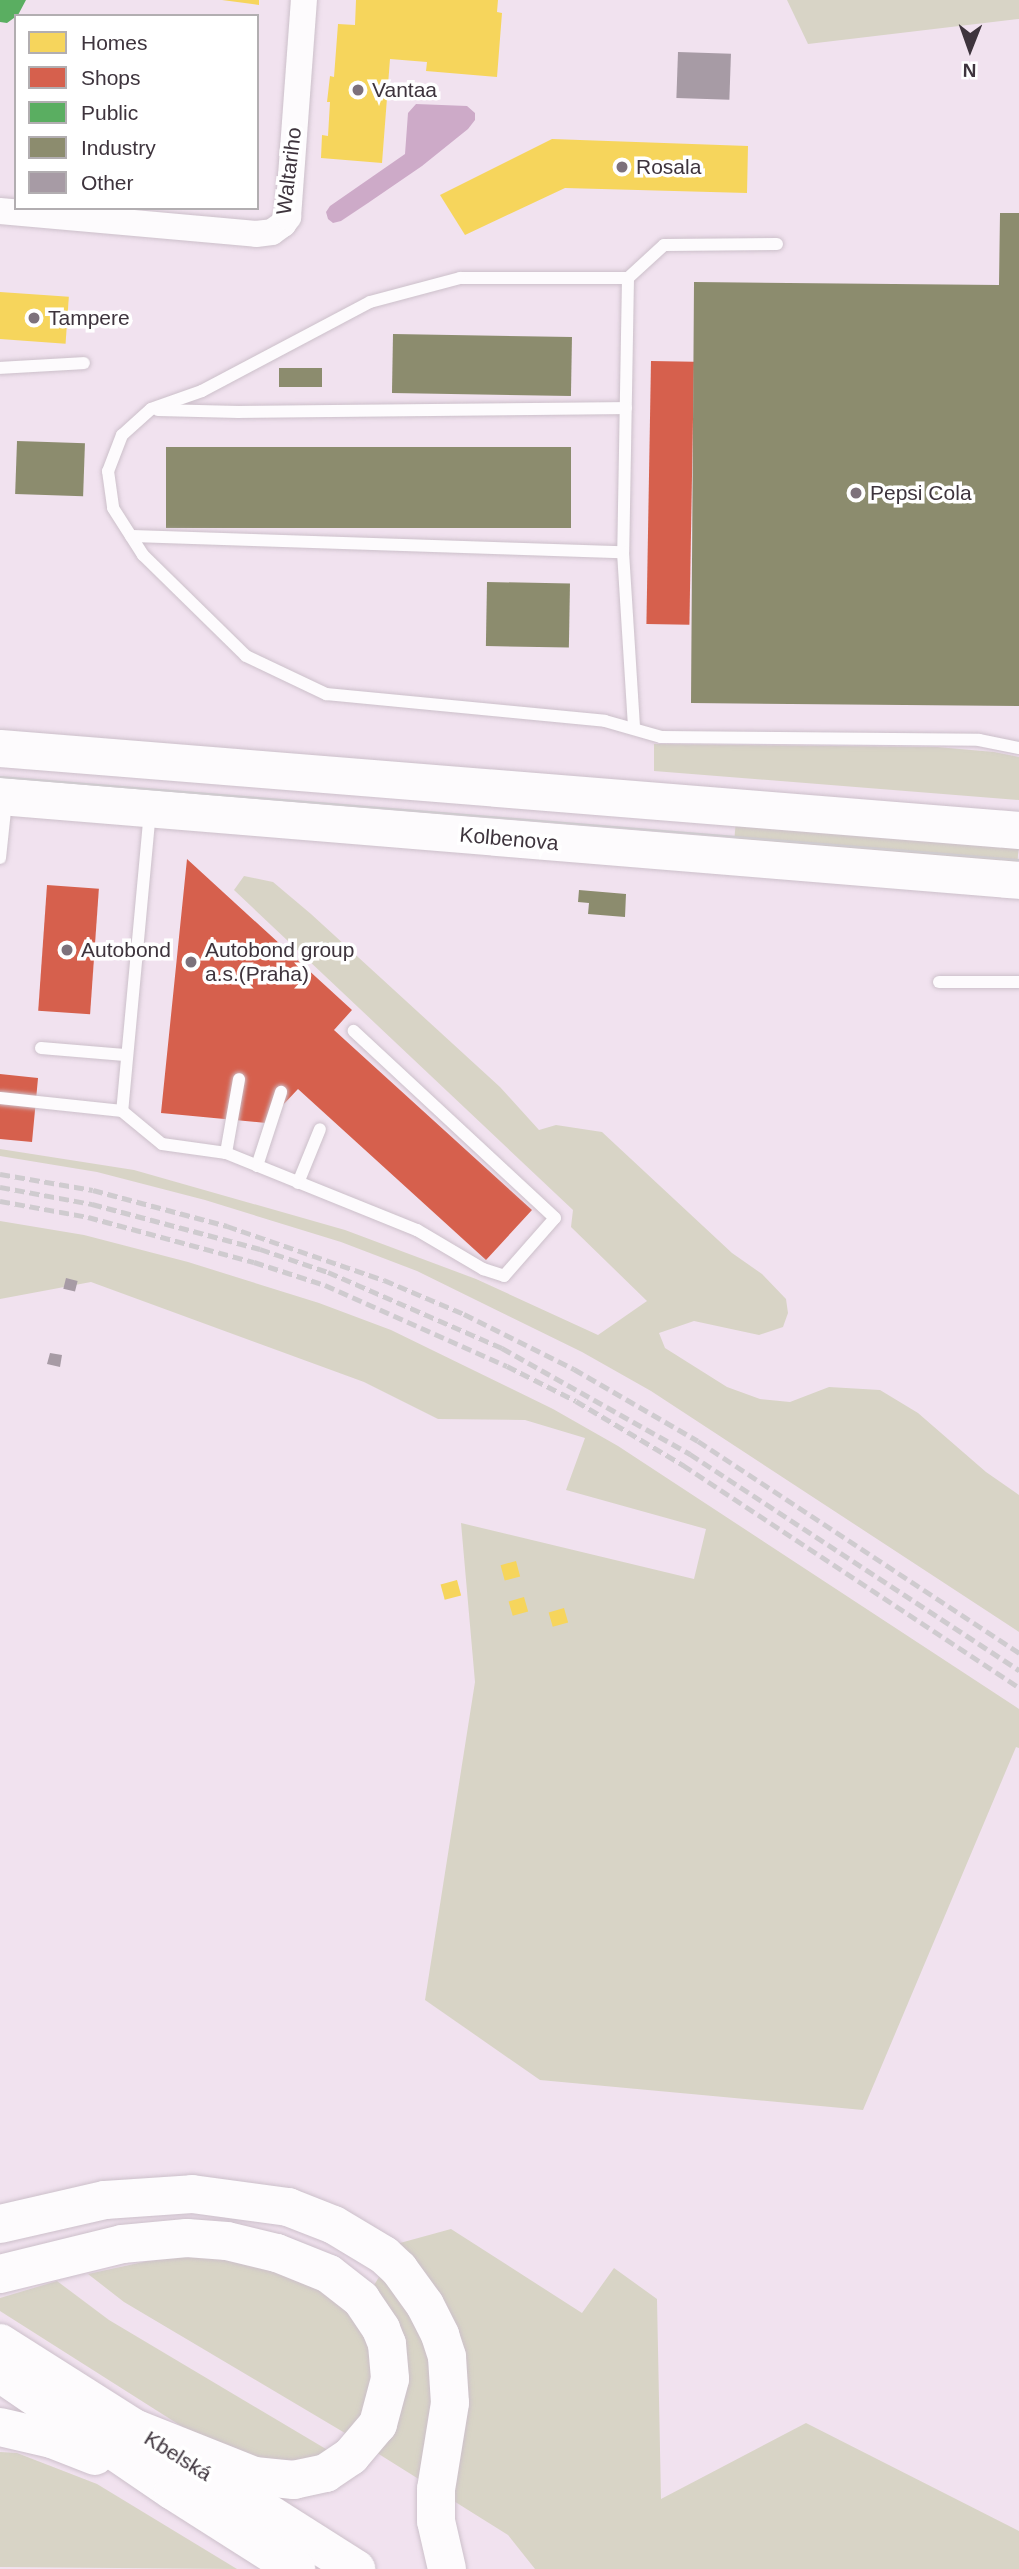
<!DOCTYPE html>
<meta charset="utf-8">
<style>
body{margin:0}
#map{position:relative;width:1019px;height:2569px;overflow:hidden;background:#f1e2ef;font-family:Helvetica,sans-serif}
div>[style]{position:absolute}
.green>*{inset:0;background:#d8d4c6;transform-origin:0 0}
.water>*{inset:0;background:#cdaac8}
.homes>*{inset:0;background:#f6d55c;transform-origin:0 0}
.shops>*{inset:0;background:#d6604d;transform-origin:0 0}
.public>*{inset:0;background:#5aae61}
.industry>*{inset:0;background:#8c8c6e;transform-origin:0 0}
.building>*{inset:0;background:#a79ba5;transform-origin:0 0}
.roads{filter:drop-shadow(0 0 2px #ccc0ca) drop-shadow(0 0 2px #ccc0ca)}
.service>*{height:12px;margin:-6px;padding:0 6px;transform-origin:6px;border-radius:6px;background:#fdfbfd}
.minor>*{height:26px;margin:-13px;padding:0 13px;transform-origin:13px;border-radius:13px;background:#fdfbfd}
.secondary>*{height:37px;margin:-18.5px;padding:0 18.5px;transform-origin:18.5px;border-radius:18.5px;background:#fdfbfd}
.primary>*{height:38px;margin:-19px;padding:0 19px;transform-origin:19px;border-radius:19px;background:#fdfbfd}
.trunk>*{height:38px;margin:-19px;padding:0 19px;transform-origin:19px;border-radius:19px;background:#fdfbfd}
.tram>*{height:2px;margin:-1px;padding:0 1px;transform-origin:1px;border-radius:1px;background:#cfcbcf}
.rail>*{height:5px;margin-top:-2.5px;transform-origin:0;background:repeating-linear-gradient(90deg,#cfcbcf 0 10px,transparent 0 15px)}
.dots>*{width:19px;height:19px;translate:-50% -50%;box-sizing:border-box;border:4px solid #fff;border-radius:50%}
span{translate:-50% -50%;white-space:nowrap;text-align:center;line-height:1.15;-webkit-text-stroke:7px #fff;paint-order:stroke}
.poi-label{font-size:21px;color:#3e343d}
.left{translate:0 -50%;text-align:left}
.street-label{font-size:21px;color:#3e343d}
.legend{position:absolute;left:14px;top:14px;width:245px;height:196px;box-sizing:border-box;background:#fff;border:2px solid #b2aeb1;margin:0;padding:9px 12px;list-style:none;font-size:21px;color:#3e343d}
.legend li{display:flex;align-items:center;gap:14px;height:35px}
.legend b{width:35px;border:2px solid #b2aeb1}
.north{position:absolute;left:935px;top:14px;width:70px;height:70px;-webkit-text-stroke:5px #fff;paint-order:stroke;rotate:181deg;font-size:19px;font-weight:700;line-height:28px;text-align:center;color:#3e343d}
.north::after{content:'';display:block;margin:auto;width:24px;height:32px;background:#3e343d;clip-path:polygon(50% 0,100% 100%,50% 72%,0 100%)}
</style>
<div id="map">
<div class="green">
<i style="clip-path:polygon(787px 0,1019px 0,1019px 19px,808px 44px)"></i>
<i style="clip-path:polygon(654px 744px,937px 747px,994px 752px,1019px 757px,1019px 800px,654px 771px)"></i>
<i style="left:736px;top:820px;width:284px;height:26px;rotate:5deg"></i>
<i style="clip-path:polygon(244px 876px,273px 882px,311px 914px,500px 1087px,539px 1130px,556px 1125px,602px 1132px,732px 1253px,762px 1274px,786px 1299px,788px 1313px,783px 1327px,759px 1335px,694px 1321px,659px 1333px,665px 1348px,727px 1387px,760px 1399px,790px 1402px,829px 1387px,880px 1390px,918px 1413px,986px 1472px,1019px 1495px,1019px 1632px,651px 1391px,582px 1352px,417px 1271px,341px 1242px,205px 1200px,97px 1172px,0 1156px,0 1149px,134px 1170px,345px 1230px,476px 1279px,598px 1335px,647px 1301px,571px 1227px,573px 1210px,234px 890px)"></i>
<i style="clip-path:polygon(0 1221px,84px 1235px,188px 1262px,319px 1303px,391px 1330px,553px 1409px,618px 1446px,1019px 1709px,1019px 1748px,1016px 1747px,863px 2110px,540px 2080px,425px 2000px,475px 1682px,461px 1523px,694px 1579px,706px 1529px,566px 1490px,585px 1438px,525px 1420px,438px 1419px,364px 1382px,91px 1282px,0 1299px)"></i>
<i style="clip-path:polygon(451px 2229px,582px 2313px,614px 2268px,657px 2299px,661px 2499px,806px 2423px,1019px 2531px,1019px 2569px,535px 2569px,508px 2535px,350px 2436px,124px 2302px,88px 2274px,148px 2261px,201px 2255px,262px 2265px,329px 2293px,355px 2316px,400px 2243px)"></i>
<i style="clip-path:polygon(57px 2281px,109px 2320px,331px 2452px,294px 2464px,293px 2460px,257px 2461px,200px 2438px,0 2311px,0 2298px)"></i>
<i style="clip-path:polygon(0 2452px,17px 2453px,97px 2484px,237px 2569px,0 2567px)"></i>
</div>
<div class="water">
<i style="clip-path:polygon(416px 104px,467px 106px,475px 113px,475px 120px,468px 129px,422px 166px,368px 203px,341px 221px,333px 223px,328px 219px,326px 212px,330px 206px,405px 154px,408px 113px)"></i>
</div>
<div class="homes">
<i style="clip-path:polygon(222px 0,259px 0,259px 5px)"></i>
<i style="clip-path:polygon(356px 0,498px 0,497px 12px,502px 13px,497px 77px,426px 71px,427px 62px,390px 59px,382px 163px,321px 158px,322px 135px,328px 136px,330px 102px,327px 102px,330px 76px,334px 77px,338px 24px,355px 25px)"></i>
<i style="clip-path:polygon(552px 139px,748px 146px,747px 193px,565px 188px,465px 235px,440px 195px)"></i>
<i style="left:0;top:292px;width:69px;height:47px;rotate:4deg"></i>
<i style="left:516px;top:1561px;width:16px;height:16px;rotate:75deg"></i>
<i style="left:457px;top:1580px;width:16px;height:17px;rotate:75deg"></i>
<i style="left:524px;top:1597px;width:15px;height:16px;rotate:74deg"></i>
<i style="left:564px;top:1608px;width:15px;height:16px;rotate:74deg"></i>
</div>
<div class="shops">
<i style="left:651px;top:361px;width:43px;height:263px;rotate:1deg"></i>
<i style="clip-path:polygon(187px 859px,352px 1010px,334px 1030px,532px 1210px,486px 1260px,298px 1089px,266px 1123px,161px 1113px)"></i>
<i style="left:47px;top:885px;width:52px;height:126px;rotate:4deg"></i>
<i style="clip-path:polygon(0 1074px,38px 1078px,32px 1142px,0 1139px)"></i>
</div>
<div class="public">
<i style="clip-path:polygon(0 0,26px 0,18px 15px,7px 23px,0 22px)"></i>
</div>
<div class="industry">
<i style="clip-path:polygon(1000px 213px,1019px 213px,1019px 706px,691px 703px,694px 282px,999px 285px)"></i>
<i style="left:393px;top:334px;width:179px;height:59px;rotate:1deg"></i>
<i style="left:279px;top:368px;width:43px;height:19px"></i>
<i style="left:17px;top:441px;width:68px;height:53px;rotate:2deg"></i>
<i style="left:166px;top:447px;width:405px;height:81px"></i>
<i style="left:487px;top:582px;width:83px;height:64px;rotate:1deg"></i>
<i style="clip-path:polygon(579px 890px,626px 894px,625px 917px,588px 914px,589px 903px,578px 902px)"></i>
</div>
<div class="building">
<i style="left:678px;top:52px;width:53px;height:46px;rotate:2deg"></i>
<i style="left:66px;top:1278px;width:12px;height:11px;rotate:14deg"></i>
<i style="clip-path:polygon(50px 1353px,62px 1355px,60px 1367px,47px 1364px)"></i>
</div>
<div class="roads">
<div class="service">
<i style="left:777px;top:244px;width:113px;rotate:179.5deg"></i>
<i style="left:664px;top:245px;width:49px;rotate:137.5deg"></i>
<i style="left:628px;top:278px;width:168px;rotate:180deg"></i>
<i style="left:460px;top:278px;width:93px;rotate:165.1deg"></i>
<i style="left:370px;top:302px;width:190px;rotate:152.1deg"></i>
<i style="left:202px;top:391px;width:54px;rotate:160.6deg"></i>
<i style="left:151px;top:409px;width:39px;rotate:138deg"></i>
<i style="left:122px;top:435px;width:39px;rotate:111deg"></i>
<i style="left:108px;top:471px;width:37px;rotate:82deg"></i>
<i style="left:113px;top:508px;width:56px;rotate:57.4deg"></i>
<i style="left:143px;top:555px;width:144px;rotate:44.4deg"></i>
<i style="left:246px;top:656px;width:89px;rotate:25.4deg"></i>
<i style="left:326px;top:694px;width:280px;rotate:5.5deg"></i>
<i style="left:605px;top:721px;width:58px;rotate:15.9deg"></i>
<i style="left:661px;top:737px;width:318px;rotate:0.5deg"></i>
<i style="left:979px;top:740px;width:41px;rotate:11.3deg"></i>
<i style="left:628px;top:278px;width:274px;rotate:91deg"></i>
<i style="left:623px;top:552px;width:175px;rotate:86.4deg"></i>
<i style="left:0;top:368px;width:84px;rotate:-3.4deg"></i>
<i style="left:158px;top:410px;width:81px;rotate:1.4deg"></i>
<i style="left:239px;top:412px;width:387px;rotate:-0.6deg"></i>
<i style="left:131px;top:536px;width:492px;rotate:1.9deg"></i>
<i style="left:150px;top:811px;width:301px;rotate:95.3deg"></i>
<i style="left:122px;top:1111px;width:52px;rotate:39.5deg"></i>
<i style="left:162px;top:1144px;width:65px;rotate:8deg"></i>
<i style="left:226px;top:1153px;width:206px;rotate:22deg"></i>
<i style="left:417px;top:1230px;width:77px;rotate:30.6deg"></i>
<i style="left:483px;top:1269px;width:22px;rotate:18deg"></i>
<i style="left:504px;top:1276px;width:77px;rotate:-48.7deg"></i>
<i style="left:555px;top:1218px;width:275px;rotate:-137.1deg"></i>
<i style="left:0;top:858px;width:57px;rotate:-84deg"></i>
<i style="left:939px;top:982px;width:80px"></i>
<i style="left:41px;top:1048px;width:84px;rotate:4.8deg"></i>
<i style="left:0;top:1098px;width:123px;rotate:6.1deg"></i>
<i style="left:226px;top:1153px;width:75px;rotate:-80deg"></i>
<i style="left:257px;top:1166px;width:78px;rotate:-72deg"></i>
<i style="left:298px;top:1183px;width:58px;rotate:-67.8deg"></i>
</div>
<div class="minor">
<i style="left:0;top:211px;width:257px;rotate:5.1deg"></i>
<i style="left:256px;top:234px;width:16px;rotate:-7deg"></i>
<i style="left:272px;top:232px;width:14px;rotate:-36deg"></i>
<i style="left:283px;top:224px;width:9px;rotate:-54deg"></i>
<i style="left:288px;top:217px;width:218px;rotate:-85.8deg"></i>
</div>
<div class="secondary">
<i style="left:0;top:748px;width:1022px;rotate:4.6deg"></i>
<i style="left:0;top:796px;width:1022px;rotate:4.71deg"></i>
</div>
<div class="primary">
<i style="left:0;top:2343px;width:422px;rotate:32.4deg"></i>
</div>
<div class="trunk">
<i style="left:0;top:2224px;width:108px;rotate:-12.9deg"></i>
<i style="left:105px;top:2200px;width:87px;rotate:-3.9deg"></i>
<i style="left:192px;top:2194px;width:97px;rotate:7.7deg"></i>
<i style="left:288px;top:2207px;width:49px;rotate:21.4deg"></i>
<i style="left:334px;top:2225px;width:58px;rotate:31deg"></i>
<i style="left:384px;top:2255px;width:21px;rotate:43deg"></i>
<i style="left:399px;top:2269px;width:44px;rotate:54.2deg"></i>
<i style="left:425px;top:2305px;width:34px;rotate:63deg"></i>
<i style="left:440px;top:2335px;width:23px;rotate:72deg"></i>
<i style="left:447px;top:2357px;width:46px;rotate:86.3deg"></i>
<i style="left:450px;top:2403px;width:87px;rotate:99.2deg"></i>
<i style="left:436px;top:2489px;width:32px;rotate:90deg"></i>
<i style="left:436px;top:2521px;width:49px;rotate:77.1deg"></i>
<i style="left:0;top:2274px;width:126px;rotate:-13.8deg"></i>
<i style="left:122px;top:2244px;width:65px;rotate:-5.3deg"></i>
<i style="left:187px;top:2238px;width:40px;rotate:4.3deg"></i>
<i style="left:227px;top:2241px;width:51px;rotate:13.5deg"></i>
<i style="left:277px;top:2253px;width:56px;rotate:22deg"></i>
<i style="left:329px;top:2274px;width:41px;rotate:38deg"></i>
<i style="left:361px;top:2299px;width:36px;rotate:56deg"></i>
<i style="left:381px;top:2329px;width:16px;rotate:68deg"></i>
<i style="left:387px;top:2344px;width:35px;rotate:85deg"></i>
<i style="left:390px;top:2379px;width:47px;rotate:104.9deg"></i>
<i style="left:378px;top:2424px;width:42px;rotate:130.2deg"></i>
<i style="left:351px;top:2456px;width:30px;rotate:146deg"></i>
<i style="left:326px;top:2473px;width:33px;rotate:168deg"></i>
<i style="left:294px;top:2480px;width:40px;rotate:-174.3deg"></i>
<i style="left:254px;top:2476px;width:129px;rotate:-158.2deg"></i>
<i style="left:0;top:2373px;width:209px;rotate:34.3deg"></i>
<i style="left:173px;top:2491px;width:146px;rotate:32.4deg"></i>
<i style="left:0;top:2427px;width:53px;rotate:13deg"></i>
<i style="left:52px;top:2439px;width:46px;rotate:21.6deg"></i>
</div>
</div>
<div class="tram">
<i style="left:0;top:777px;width:1022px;rotate:4.66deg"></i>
</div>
<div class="rail">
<i style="left:0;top:1174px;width:94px;rotate:9.8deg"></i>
<i style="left:93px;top:1190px;width:139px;rotate:15deg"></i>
<i style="left:227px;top:1226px;width:166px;rotate:19deg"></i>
<i style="left:384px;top:1280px;width:87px;rotate:23deg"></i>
<i style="left:464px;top:1314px;width:123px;rotate:26.6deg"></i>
<i style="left:574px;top:1369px;width:143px;rotate:30.1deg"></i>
<i style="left:698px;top:1441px;width:385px;rotate:33.4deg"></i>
<i style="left:0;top:1187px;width:94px;rotate:10.5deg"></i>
<i style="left:92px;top:1204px;width:174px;rotate:15deg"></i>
<i style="left:260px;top:1249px;width:72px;rotate:18.7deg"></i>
<i style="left:328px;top:1272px;width:190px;rotate:23.6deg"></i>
<i style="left:502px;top:1348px;width:216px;rotate:29.4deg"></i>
<i style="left:690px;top:1454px;width:394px;rotate:33.3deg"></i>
<i style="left:0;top:1201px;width:89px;rotate:10.3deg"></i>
<i style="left:88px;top:1217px;width:172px;rotate:15.2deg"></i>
<i style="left:254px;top:1262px;width:75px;rotate:17.9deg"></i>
<i style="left:325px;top:1285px;width:199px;rotate:24deg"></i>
<i style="left:507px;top:1366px;width:77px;rotate:26.9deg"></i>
<i style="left:576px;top:1401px;width:125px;rotate:30.9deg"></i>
<i style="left:683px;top:1465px;width:403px;rotate:33.5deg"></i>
</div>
<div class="dots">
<i style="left:358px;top:90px;background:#7d717b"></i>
<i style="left:622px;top:167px;background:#7d717b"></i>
<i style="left:34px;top:318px;background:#7d717b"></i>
<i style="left:856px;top:493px;background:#7d717b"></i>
<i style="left:67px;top:950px;background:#7d717b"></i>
<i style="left:191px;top:962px;background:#7d717b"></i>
</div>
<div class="poi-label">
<span class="left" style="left:372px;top:90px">Vantaa</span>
<span class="left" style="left:636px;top:167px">Rosala</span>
<span class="left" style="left:48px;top:318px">Tampere</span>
<span class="left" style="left:870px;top:493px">Pepsi Cola</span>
<span class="left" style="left:81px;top:950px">Autobond</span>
<span class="left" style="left:205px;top:962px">Autobond group<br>a.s.(Praha)</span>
</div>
<div class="street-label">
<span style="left:289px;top:171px;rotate:-83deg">Waltariho</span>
<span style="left:509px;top:839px;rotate:5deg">Kolbenova</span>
<span style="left:178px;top:2456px;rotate:32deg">Kbelská</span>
</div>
<ul class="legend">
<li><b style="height:19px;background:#f6d55c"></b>Homes</li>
<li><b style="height:19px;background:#d6604d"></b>Shops</li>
<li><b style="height:19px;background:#5aae61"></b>Public</li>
<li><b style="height:19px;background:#8c8c6e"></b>Industry</li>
<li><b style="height:19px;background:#a79ba5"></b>Other</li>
</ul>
<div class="north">N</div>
</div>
